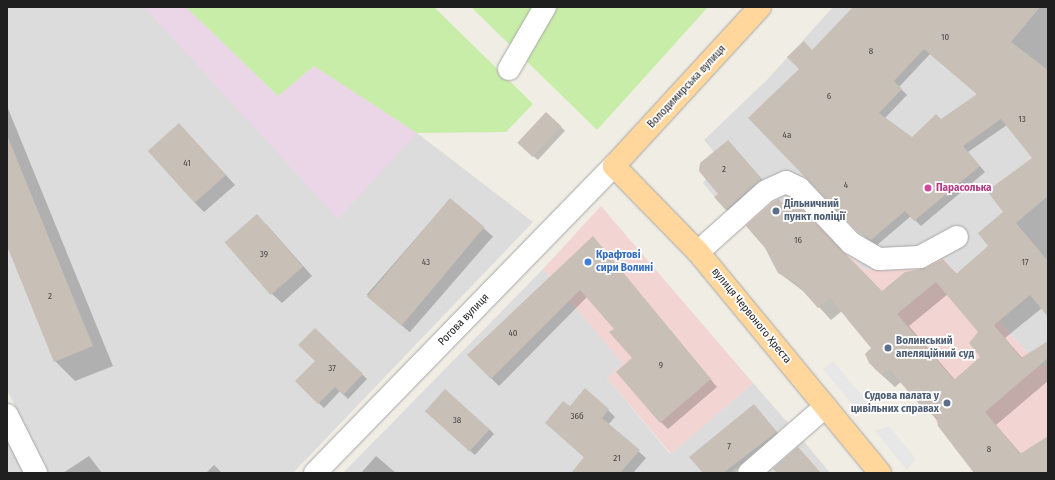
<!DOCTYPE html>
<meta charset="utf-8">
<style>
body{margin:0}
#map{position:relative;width:1055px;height:480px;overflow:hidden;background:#f0ede4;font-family:"Fira Sans Condensed",sans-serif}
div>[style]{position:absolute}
.residential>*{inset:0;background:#dddcdc}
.commercial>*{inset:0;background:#f2d5d3}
.industrial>*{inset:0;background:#ead6e6}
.grass>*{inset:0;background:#c8eda8}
.parking>*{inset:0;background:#e7e7e7;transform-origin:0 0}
.shadow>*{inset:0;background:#0003;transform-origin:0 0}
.building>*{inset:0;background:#c8bfb7;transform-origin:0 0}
.roads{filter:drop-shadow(0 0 1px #a6a6a6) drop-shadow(0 0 1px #a6a6a6)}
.minor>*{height:22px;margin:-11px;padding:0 11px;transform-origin:11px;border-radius:11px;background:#fff}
.major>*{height:22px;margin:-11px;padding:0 11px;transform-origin:11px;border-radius:11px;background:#ffd69b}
.dots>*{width:11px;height:11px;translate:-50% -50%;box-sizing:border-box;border:2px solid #fff;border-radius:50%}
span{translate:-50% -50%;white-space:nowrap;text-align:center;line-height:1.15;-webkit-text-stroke:3.5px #fff;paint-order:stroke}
.number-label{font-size:9px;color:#494745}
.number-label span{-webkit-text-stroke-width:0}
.street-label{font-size:11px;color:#1f1f1f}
.hotel-label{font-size:11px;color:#b23c85;font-weight:700}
.left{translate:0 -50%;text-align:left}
.service-label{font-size:11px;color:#4e5e75;font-weight:700}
.right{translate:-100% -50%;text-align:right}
.shop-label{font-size:11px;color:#366cbe;font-weight:700}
.frame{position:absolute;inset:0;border:8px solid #1f1f1f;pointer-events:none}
</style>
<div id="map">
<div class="residential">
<i style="clip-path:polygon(7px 7px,186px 7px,278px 96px,314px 66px,417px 133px,533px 222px,293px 473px,49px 473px,7px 390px)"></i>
<i style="clip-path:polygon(833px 7px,1048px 7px,1048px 363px,1040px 367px,942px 257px,922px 265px,863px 269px,806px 203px,785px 206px,777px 197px,745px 224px,728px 213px,703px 183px,706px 179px,699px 171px,700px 163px,714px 152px,704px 140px,767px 80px)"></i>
<i style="clip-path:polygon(543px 269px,624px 364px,607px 378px,670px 454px,753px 383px,788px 423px,730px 473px,343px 473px)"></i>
<i style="clip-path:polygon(7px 430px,29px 473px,7px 473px)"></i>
<i style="clip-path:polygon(802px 439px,830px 473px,764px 473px)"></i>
</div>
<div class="commercial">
<i style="clip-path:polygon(777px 197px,785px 206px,795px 198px,806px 203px,863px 269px,922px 265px,942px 257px,1040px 367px,1048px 363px,1048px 473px,974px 473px,938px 426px,925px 390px,915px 400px,847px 319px,851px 315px,833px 295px,818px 308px,745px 224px)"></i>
<i style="clip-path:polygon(601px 206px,753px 383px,671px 454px,607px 378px,623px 364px,543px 269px)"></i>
</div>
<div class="industrial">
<i style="clip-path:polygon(144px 7px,186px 7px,278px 96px,314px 66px,417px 133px,338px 219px)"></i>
</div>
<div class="grass">
<i style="clip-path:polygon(186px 7px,434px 7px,533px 104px,506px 132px,417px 133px,314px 66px,278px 96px)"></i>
<i style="clip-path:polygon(471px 7px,708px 7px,597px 130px)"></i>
</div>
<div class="parking">
<i style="left:833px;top:361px;width:57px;height:13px;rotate:50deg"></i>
<i style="clip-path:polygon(889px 426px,916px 459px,907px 470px,875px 431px)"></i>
</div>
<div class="shadow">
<i style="clip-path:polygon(evenodd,855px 7px,1048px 7px,1048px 137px,1007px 125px,968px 152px,985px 172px,921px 226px,911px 216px,877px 245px,866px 238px,749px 118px,800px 69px,812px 51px,855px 7px,930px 54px,978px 95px,912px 138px,885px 118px,907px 95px,899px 87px,930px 54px)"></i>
<i style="clip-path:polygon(7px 106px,113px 366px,75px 381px,55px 361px,7px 243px)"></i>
<i style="left:546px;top:113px;width:26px;height:40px;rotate:43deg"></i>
<i style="clip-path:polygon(179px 124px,235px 185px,204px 212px,195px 203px)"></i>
<i style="clip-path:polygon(732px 145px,766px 184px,731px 214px,716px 197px,720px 194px)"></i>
<i style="clip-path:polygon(evenodd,1048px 166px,1048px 316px,1042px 308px,1005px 338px,1023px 359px,1048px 343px,1048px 381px,996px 425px,1021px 454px,1048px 437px,1048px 473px,975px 473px,938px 421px,901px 382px,895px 387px,874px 368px,866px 354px,872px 348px,842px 311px,831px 320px,807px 294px,779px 273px,786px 207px,882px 292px,943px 260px,957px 274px,990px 246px,1004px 212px,1048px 166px,948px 294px,980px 332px,982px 357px,955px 380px,909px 326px,948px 294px)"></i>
<i style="left:450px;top:199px;width:57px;height:127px;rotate:41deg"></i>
<i style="clip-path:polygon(266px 224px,312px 276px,282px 303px,272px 294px)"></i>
<i style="clip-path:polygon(599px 245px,717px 387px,668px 429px,661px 422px,633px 358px,615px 329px,587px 297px,499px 386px,468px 355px)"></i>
<i style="clip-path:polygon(315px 329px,367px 379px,348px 399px,340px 391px,324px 408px,296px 381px,317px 361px)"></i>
<i style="clip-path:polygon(570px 408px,608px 410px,615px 417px,608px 425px,646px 458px,633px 473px,572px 473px,585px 458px,546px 423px)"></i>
<i style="clip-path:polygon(758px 410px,781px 437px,734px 473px,705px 473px)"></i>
<i style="clip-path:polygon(431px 415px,489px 429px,494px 434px,475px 455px)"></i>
<i style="clip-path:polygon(89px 456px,102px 473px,63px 473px)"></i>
<i style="clip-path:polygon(376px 456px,396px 473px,361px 473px)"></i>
<i style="clip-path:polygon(214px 465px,222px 473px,206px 473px)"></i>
</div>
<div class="building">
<i style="clip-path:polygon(evenodd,853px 7px,1040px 7px,1011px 42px,1048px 70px,1048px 196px,1016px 223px,1048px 261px,1048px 317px,1030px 295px,994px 325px,1021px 358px,1048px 341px,1048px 358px,985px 412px,1020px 454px,1048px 436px,1048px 473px,974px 473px,938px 426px,937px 418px,920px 405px,889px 369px,882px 375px,869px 363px,865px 354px,871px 348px,830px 298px,818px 308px,796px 283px,778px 273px,765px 248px,746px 226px,773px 202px,779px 199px,785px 206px,793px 200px,882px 291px,905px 272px,926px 268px,943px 259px,956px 274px,988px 246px,978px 233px,1003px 212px,987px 191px,1032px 158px,1001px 119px,963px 146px,980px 166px,914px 221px,905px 211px,871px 240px,859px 233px,748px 118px,799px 69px,787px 57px,804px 41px,812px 50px,853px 7px,924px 49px,977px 94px,941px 119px,936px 114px,912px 137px,879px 113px,902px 89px,894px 81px,924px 49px,853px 7px,936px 282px,978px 332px,969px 343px,980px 357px,954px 380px,897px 314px,936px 282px)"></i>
<i style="left:546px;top:112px;width:21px;height:42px;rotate:43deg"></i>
<i style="left:179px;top:123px;width:70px;height:42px;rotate:48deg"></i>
<i style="clip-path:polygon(7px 135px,93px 346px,54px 362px,7px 246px)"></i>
<i style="clip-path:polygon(728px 140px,762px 179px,726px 210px,714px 197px,718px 194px,699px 171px,700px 163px)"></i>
<i style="left:450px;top:198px;width:45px;height:129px;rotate:40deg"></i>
<i style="left:257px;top:214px;width:70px;height:43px;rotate:49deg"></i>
<i style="clip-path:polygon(593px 236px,711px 379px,660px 423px,616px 372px,632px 358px,609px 332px,614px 329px,580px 290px,491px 379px,467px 355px)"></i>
<i style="clip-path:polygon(315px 328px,363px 374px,343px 395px,335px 387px,318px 404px,295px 381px,315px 361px,298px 345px)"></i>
<i style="clip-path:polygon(585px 388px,609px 409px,602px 418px,640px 450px,620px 473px,571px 473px,584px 457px,545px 423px,563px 401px,570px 406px)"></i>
<i style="left:445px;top:389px;width:60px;height:30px;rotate:42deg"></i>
<i style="clip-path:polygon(754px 404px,777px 432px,723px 473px,703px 473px,689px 457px)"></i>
<i style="clip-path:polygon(798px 447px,821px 473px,777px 473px,773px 469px)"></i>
</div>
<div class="roads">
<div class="minor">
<i style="left:509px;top:69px;width:72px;rotate:-59.9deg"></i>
<i style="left:698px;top:252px;width:91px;rotate:-41.9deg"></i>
<i style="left:766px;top:191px;width:22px;rotate:-24deg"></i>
<i style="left:786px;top:182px;width:14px;rotate:25deg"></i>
<i style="left:799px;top:188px;width:76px;rotate:46.6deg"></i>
<i style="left:851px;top:243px;width:32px;rotate:30deg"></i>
<i style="left:879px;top:259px;width:41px;rotate:-2.8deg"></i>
<i style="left:920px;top:257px;width:42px;rotate:-28.4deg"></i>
<i style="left:7px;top:415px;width:65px;rotate:63.4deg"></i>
<i style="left:315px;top:473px;width:429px;rotate:-45.8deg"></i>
<i style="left:749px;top:473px;width:101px;rotate:-41deg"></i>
</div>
<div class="major">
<i style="left:760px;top:7px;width:216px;rotate:132.6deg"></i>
<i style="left:614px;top:166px;width:120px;rotate:45.7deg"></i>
<i style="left:698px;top:252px;width:286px;rotate:50.5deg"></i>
</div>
</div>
<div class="dots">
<i style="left:928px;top:188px;background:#d1479c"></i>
<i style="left:776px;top:211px;background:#5c6f8a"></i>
<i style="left:588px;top:262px;background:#3f7fe0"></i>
<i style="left:888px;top:348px;background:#5c6f8a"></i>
<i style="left:947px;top:403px;background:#5c6f8a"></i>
</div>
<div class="number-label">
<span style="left:945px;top:37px">10</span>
<span style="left:871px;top:51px">8</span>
<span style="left:829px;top:96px">6</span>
<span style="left:1022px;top:119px">13</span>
<span style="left:787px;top:135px">4а</span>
<span style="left:187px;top:163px">41</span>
<span style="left:724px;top:169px">2</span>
<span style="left:846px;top:185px">4</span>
<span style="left:798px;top:240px">16</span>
<span style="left:264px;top:254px">39</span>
<span style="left:426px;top:262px">43</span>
<span style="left:1025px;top:262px">17</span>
<span style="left:50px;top:296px">2</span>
<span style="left:513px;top:333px">40</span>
<span style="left:661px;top:365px">9</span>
<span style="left:332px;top:368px">37</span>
<span style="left:577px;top:416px">36б</span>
<span style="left:457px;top:420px">38</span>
<span style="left:729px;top:446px">7</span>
<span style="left:989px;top:449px">8</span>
<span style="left:617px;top:458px">21</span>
</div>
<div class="street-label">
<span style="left:687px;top:87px;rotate:-47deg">Володимирська вулиця</span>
<span style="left:751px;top:316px;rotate:51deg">вулиця Червоного Хреста</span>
<span style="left:464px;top:320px;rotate:-46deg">Рогова вулиця</span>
</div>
<div class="hotel-label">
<span class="left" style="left:936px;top:188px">Парасолька</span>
</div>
<div class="service-label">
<span class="left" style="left:784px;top:211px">Дільничний<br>пункт поліції</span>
<span class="left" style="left:896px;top:348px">Волинський<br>апеляційний суд</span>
<span class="right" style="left:939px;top:403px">Судова палата у<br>цивільних справах</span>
</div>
<div class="shop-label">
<span class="left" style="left:596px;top:262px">Крафтові<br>сири Волині</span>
</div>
<div class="frame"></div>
</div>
